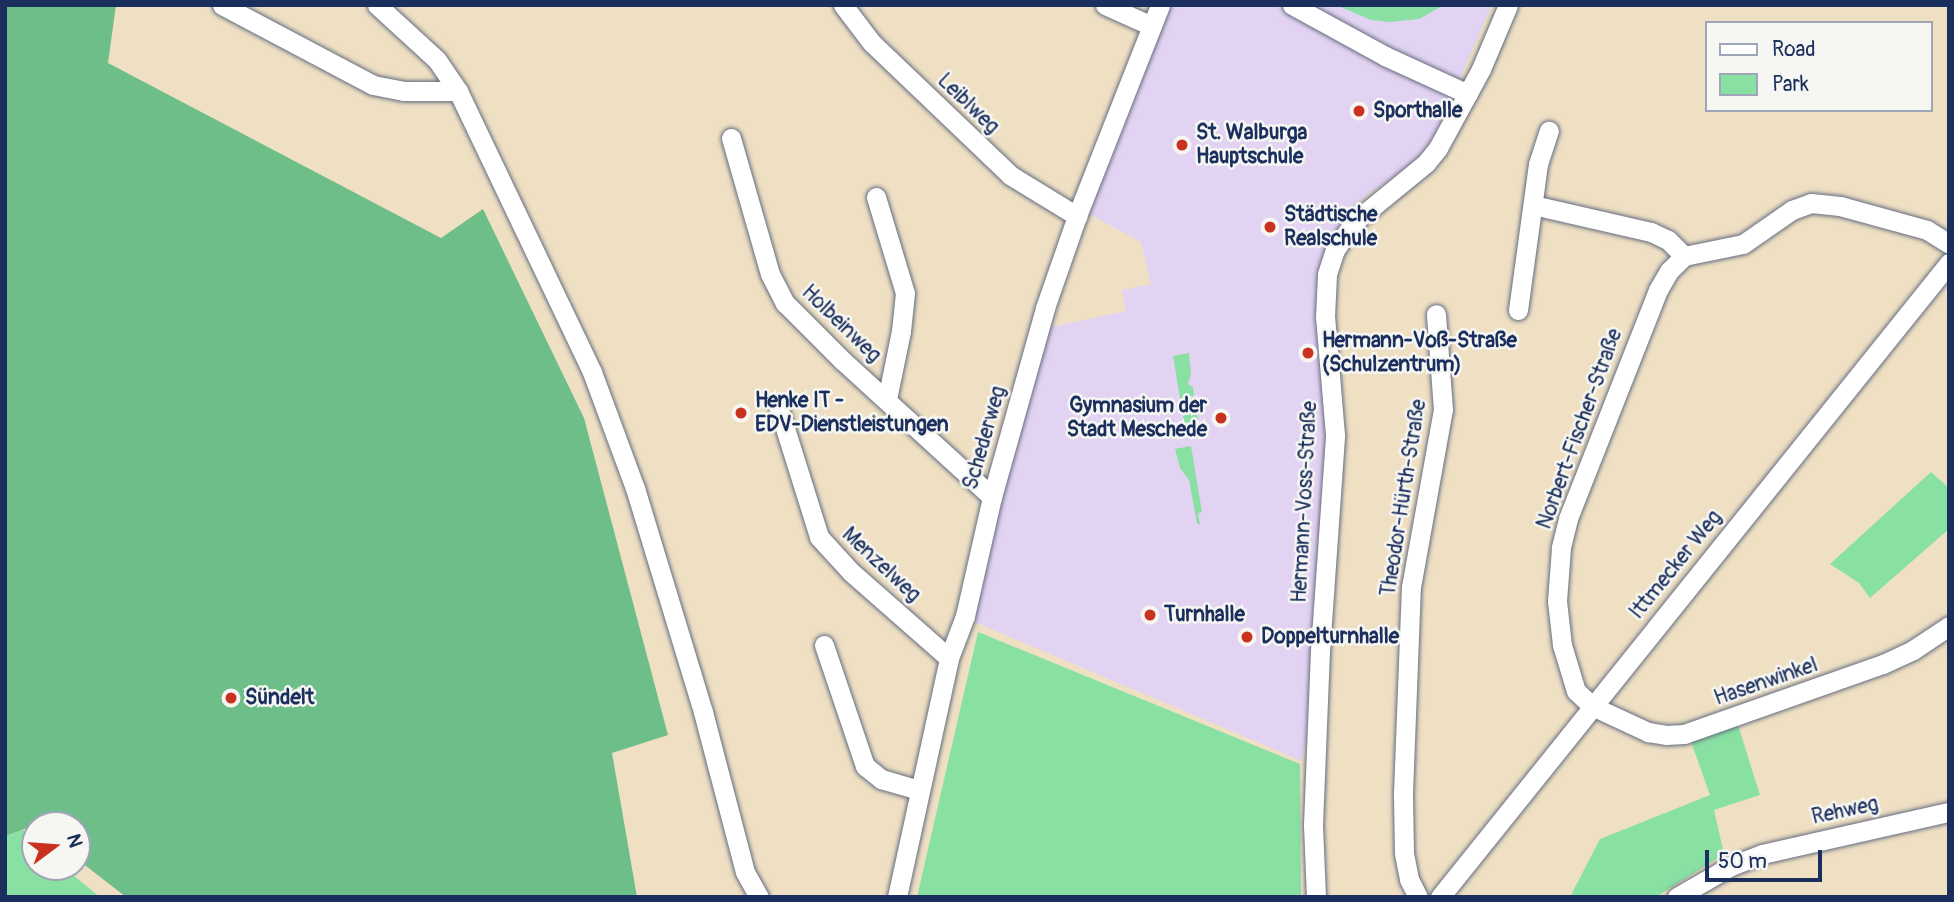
<!DOCTYPE html>
<meta charset="utf-8">
<style>
body{margin:0}
#map{position:relative;width:1954px;height:902px;overflow:hidden;background:#efe0c3;font-family:Pangolin,sans-serif}
div>[style]{position:absolute}
.built>*{inset:0;background:#e3d3f2}
.green>*{inset:0;background:#89e0a3}
.forest>*{inset:0;background:#6ebe89}
.roads{filter:drop-shadow(0 0 2px #656d81) drop-shadow(0 0 2px #656d81)}
.minor>*{height:19px;margin:-9.5px;padding:0 9.5px;transform-origin:9.5px;border-radius:9.5px;background:#fff}
.dots>*{width:19px;height:19px;translate:-50% -50%;box-sizing:border-box;border:4px solid #f6f6f2;border-radius:50%}
span{translate:-50% -50%;white-space:nowrap;text-align:center;line-height:1.15;-webkit-text-stroke:5px #f6f6f2;paint-order:stroke}
.street-label{font-size:21px;color:#1b2f5e}
.poi-label{font-size:21px;color:#1b2f5e;font-weight:700}
.left{translate:0 -50%;text-align:left}
.right{translate:-100% -50%;text-align:right}
.frame{position:absolute;inset:0;border:7px solid #1b2f5e;pointer-events:none}
.legend{position:absolute;left:1705px;top:21px;width:228px;height:91px;box-sizing:border-box;background:#f6f6f2;border:2px solid #9ea6b7;margin:0;padding:9px 12px;list-style:none;font-size:21px;color:#1b2f5e}
.legend li{display:flex;align-items:center;gap:14px;height:35px}
.legend b{width:35px;border:2px solid #9ea6b7}
.north{position:absolute;left:21px;top:811px;width:70px;height:70px;box-sizing:border-box;background:#f6f6f2;border:2px solid #9ea6b7;border-radius:50%;rotate:74deg;font-size:19px;font-weight:700;line-height:28px;text-align:center;color:#1b2f5e}
.north::after{content:'';display:block;margin:auto;width:24px;height:32px;background:#c8321e;clip-path:polygon(50% 0,100% 100%,50% 72%,0 100%)}
.scale{position:absolute;left:1705px;top:850px;width:117px;height:32px;box-sizing:border-box;border:4px solid #1b2f5e;border-top:0;padding-left:9px;font-size:21px;line-height:24px;white-space:nowrap;color:#1b2f5e;-webkit-text-stroke:5px #f6f6f2;paint-order:stroke}
</style>
<div id="map">
<div class="built">
<i style="clip-path:polygon(1170px 5px,1492px 5px,1438px 129px,1425px 148px,1412px 163px,1358px 202px,1341px 222px,1321px 260px,1317px 302px,1328px 426px,1309px 724px,1302px 761px,970px 620px,1047px 328px,1126px 311px,1122px 290px,1151px 284px,1141px 242px,1087px 213px)"></i>
</div>
<div class="green">
<i style="clip-path:polygon(1336px 5px,1444px 5px,1419px 19px,1390px 22px,1371px 20px)"></i>
<i style="clip-path:polygon(1189px 353px,1191px 374px,1188px 384px,1193px 387px,1194px 394px,1191px 399px,1196px 407px,1200px 433px,1189px 434px,1187px 422px,1184px 422px,1173px 356px)"></i>
<i style="clip-path:polygon(1191px 446px,1202px 512px,1198px 513px,1200px 525px,1197px 523px,1189px 480px,1180px 468px,1175px 449px)"></i>
<i style="clip-path:polygon(1931px 472px,1949px 488px,1949px 529px,1870px 598px,1859px 583px,1830px 564px)"></i>
<i style="clip-path:polygon(978px 632px,1300px 764px,1301px 897px,917px 897px)"></i>
<i style="clip-path:polygon(1738px 725px,1760px 795px,1714px 810px,1724px 854px,1656px 897px,1570px 897px,1600px 839px,1710px 795px,1691px 742px)"></i>
<i style="clip-path:polygon(23px 830px,35px 841px,35px 867px,63px 867px,100px 897px,5px 897px,5px 836px)"></i>
</div>
<div class="forest">
<i style="clip-path:polygon(5px 5px,116px 5px,108px 63px,441px 238px,483px 209px,584px 418px,668px 735px,612px 753px,637px 897px,126px 897px,77px 859px,77px 825px,42px 823px,5px 836px)"></i>
</div>
<div class="roads">
<div class="minor">
<i style="left:222px;top:5px;width:171px;rotate:27.9deg"></i>
<i style="left:373px;top:85px;width:31px;rotate:11deg"></i>
<i style="left:403px;top:91px;width:55px"></i>
<i style="left:377px;top:5px;width:81px;rotate:42.5deg"></i>
<i style="left:437px;top:60px;width:37px;rotate:56deg"></i>
<i style="left:458px;top:91px;width:311px;rotate:64.5deg"></i>
<i style="left:592px;top:372px;width:124px;rotate:69.7deg"></i>
<i style="left:635px;top:488px;width:234px;rotate:73.1deg"></i>
<i style="left:703px;top:712px;width:165px;rotate:75.3deg"></i>
<i style="left:745px;top:872px;width:29px;rotate:61deg"></i>
<i style="left:843px;top:5px;width:48px;rotate:52.7deg"></i>
<i style="left:872px;top:43px;width:191px;rotate:43.7deg"></i>
<i style="left:1010px;top:175px;width:79px;rotate:31.5deg"></i>
<i style="left:1105px;top:5px;width:51px;rotate:24.1deg"></i>
<i style="left:1292px;top:5px;width:106px;rotate:28.7deg"></i>
<i style="left:1385px;top:56px;width:91px;rotate:24.6deg"></i>
<i style="left:731px;top:138px;width:141px;rotate:74deg"></i>
<i style="left:770px;top:274px;width:33px;rotate:63deg"></i>
<i style="left:785px;top:303px;width:81px;rotate:45deg"></i>
<i style="left:842px;top:360px;width:203px;rotate:42.4deg"></i>
<i style="left:876px;top:197px;width:100px;rotate:73.2deg"></i>
<i style="left:905px;top:293px;width:38px;rotate:96deg"></i>
<i style="left:901px;top:331px;width:69px;rotate:101.6deg"></i>
<i style="left:1533px;top:205px;width:121px;rotate:12.9deg"></i>
<i style="left:1651px;top:232px;width:19px;rotate:25deg"></i>
<i style="left:1668px;top:240px;width:23px;rotate:45deg"></i>
<i style="left:1684px;top:256px;width:60px;rotate:-11.5deg"></i>
<i style="left:1743px;top:244px;width:60px;rotate:-34.8deg"></i>
<i style="left:1792px;top:210px;width:20px;rotate:-20deg"></i>
<i style="left:1811px;top:203px;width:29px;rotate:6deg"></i>
<i style="left:1840px;top:206px;width:90px;rotate:15.4deg"></i>
<i style="left:1927px;top:230px;width:26px;rotate:32deg"></i>
<i style="left:1684px;top:256px;width:21px;rotate:135deg"></i>
<i style="left:1669px;top:271px;width:22px;rotate:120deg"></i>
<i style="left:1658px;top:290px;width:246px;rotate:111.5deg"></i>
<i style="left:1568px;top:519px;width:30px;rotate:104deg"></i>
<i style="left:1561px;top:548px;width:53px;rotate:94.3deg"></i>
<i style="left:1557px;top:601px;width:44px;rotate:83.5deg"></i>
<i style="left:1562px;top:645px;width:48px;rotate:73.1deg"></i>
<i style="left:1576px;top:691px;width:22px;rotate:43deg"></i>
<i style="left:1592px;top:706px;width:62px;rotate:24.9deg"></i>
<i style="left:1648px;top:732px;width:18px;rotate:9deg"></i>
<i style="left:1666px;top:735px;width:18px;rotate:-3deg"></i>
<i style="left:1684px;top:734px;width:211px;rotate:-19.4deg"></i>
<i style="left:1883px;top:664px;width:33px;rotate:-25deg"></i>
<i style="left:1913px;top:650px;width:43px;rotate:-33.7deg"></i>
<i style="left:1518px;top:310px;width:147px;rotate:-82.2deg"></i>
<i style="left:1538px;top:164px;width:35px;rotate:-72deg"></i>
<i style="left:779px;top:409px;width:134px;rotate:72.6deg"></i>
<i style="left:819px;top:537px;width:47px;rotate:47.6deg"></i>
<i style="left:851px;top:572px;width:130px;rotate:41.3deg"></i>
<i style="left:824px;top:645px;width:128px;rotate:71.3deg"></i>
<i style="left:865px;top:766px;width:21px;rotate:39deg"></i>
<i style="left:881px;top:779px;width:40px;rotate:16deg"></i>
<i style="left:897px;top:897px;width:245px;rotate:-77.7deg"></i>
<i style="left:949px;top:658px;width:45px;rotate:-69.1deg"></i>
<i style="left:965px;top:616px;width:122px;rotate:-77.2deg"></i>
<i style="left:992px;top:497px;width:196px;rotate:-74.3deg"></i>
<i style="left:1045px;top:308px;width:97px;rotate:-70.8deg"></i>
<i style="left:1077px;top:216px;width:227px;rotate:-68.5deg"></i>
<i style="left:1316px;top:897px;width:72px;rotate:-92.4deg"></i>
<i style="left:1313px;top:825px;width:174px;rotate:-87.7deg"></i>
<i style="left:1320px;top:651px;width:217px;rotate:-86deg"></i>
<i style="left:1335px;top:435px;width:118px;rotate:-94.8deg"></i>
<i style="left:1325px;top:317px;width:43px;rotate:-87.3deg"></i>
<i style="left:1327px;top:274px;width:25px;rotate:-72deg"></i>
<i style="left:1335px;top:250px;width:34px;rotate:-56deg"></i>
<i style="left:1354px;top:222px;width:93px;rotate:-39.3deg"></i>
<i style="left:1426px;top:163px;width:19px;rotate:-51deg"></i>
<i style="left:1438px;top:148px;width:90px;rotate:-61.4deg"></i>
<i style="left:1481px;top:69px;width:69px;rotate:-67.1deg"></i>
<i style="left:1418px;top:897px;width:20px;rotate:-117deg"></i>
<i style="left:1409px;top:879px;width:26px;rotate:-101deg"></i>
<i style="left:1404px;top:853px;width:60px;rotate:-91deg"></i>
<i style="left:1403px;top:793px;width:206px;rotate:-87.8deg"></i>
<i style="left:1411px;top:587px;width:180px;rotate:-79.8deg"></i>
<i style="left:1443px;top:410px;width:96px;rotate:-94.2deg"></i>
<i style="left:1440px;top:897px;width:813px;rotate:-51.24deg"></i>
<i style="left:1677px;top:897px;width:62px;rotate:-29.9deg"></i>
<i style="left:1731px;top:866px;width:33px;rotate:-21deg"></i>
<i style="left:1762px;top:854px;width:192px;rotate:-12.7deg"></i>
</div>
</div>
<div class="dots">
<i style="left:1359px;top:111px;background:#c8321e"></i>
<i style="left:1182px;top:145px;background:#c8321e"></i>
<i style="left:1270px;top:227px;background:#c8321e"></i>
<i style="left:1308px;top:353px;background:#c8321e"></i>
<i style="left:741px;top:413px;background:#c8321e"></i>
<i style="left:1221px;top:418px;background:#c8321e"></i>
<i style="left:1150px;top:615px;background:#c8321e"></i>
<i style="left:1247px;top:637px;background:#c8321e"></i>
<i style="left:231px;top:698px;background:#c8321e"></i>
</div>
<div class="street-label">
<span style="left:968px;top:104px;rotate:44deg">Leiblweg</span>
<span style="left:841px;top:324px;rotate:44deg">Holbeinweg</span>
<span style="left:1580px;top:429px;rotate:-70deg">Norbert-Fischer-Straße</span>
<span style="left:985px;top:438px;rotate:-74deg">Schederweg</span>
<span style="left:1404px;top:498px;rotate:-81deg">Theodor-Hürth-Straße</span>
<span style="left:1305px;top:502px;rotate:-87deg">Hermann-Voss-Straße</span>
<span style="left:881px;top:565px;rotate:43deg">Menzelweg</span>
<span style="left:1676px;top:565px;rotate:-51deg">Ittmecker Weg</span>
<span style="left:1766px;top:682px;rotate:-19deg">Hasenwinkel</span>
<span style="left:1845px;top:811px;rotate:-12deg">Rehweg</span>
</div>
<div class="poi-label">
<span class="left" style="left:1373px;top:111px">Sporthalle</span>
<span class="left" style="left:1196px;top:145px">St. Walburga<br>Hauptschule</span>
<span class="left" style="left:1284px;top:227px">Städtische<br>Realschule</span>
<span class="left" style="left:1322px;top:353px">Hermann-Voß-Straße<br>(Schulzentrum)</span>
<span class="left" style="left:755px;top:413px">Henke IT -<br>EDV-Dienstleistungen</span>
<span class="right" style="left:1207px;top:418px">Gymnasium der<br>Stadt Meschede</span>
<span class="left" style="left:1164px;top:615px">Turnhalle</span>
<span class="left" style="left:1261px;top:637px">Doppelturnhalle</span>
<span class="left" style="left:245px;top:698px">Sündelt</span>
</div>
<div class="frame"></div>
<ul class="legend">
<li><b style="height:9px;background:#fff"></b>Road</li>
<li><b style="height:19px;background:#89e0a3"></b>Park</li>
</ul>
<div class="north">N</div>
<div class="scale">50 m</div>
</div>
